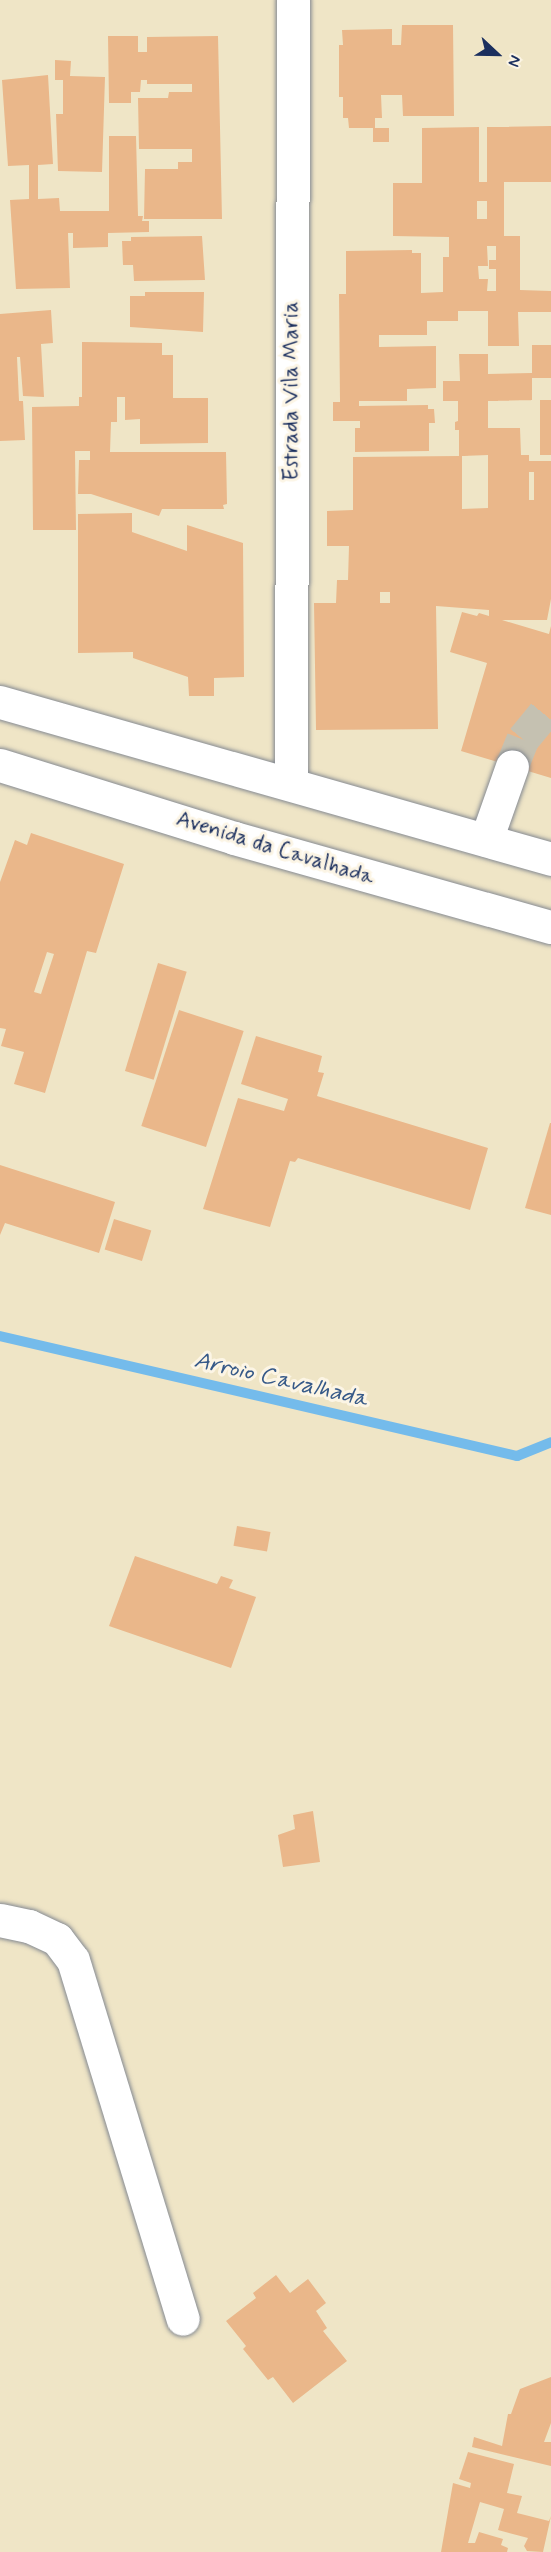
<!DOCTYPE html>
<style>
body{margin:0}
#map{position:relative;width:551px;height:2552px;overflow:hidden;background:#efe5c6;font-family:Mynerve,sans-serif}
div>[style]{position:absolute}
.stream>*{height:10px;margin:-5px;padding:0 5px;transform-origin:5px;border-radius:5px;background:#74bbeb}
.building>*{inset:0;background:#eab78a;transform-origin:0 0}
.minor-tunnel>*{height:33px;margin-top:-16.5px;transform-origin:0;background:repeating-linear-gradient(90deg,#c5c1b1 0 33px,transparent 0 49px)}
.roads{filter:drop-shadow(0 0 2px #858a92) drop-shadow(0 0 2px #858a92)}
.minor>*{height:33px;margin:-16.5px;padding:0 16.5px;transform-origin:16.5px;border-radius:16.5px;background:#fff}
.major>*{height:33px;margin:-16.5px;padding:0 16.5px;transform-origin:16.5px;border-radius:16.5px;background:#fff}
span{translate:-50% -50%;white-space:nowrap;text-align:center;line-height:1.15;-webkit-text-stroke:6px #fcf5e5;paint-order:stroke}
.street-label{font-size:22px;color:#1b2f5e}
.water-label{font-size:24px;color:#365988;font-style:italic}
.north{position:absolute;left:467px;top:24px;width:60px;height:60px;-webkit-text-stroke:4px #fcf5e5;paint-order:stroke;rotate:112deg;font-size:16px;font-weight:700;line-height:24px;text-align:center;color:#1b2f5e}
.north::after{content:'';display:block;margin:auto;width:21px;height:27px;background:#1b2f5e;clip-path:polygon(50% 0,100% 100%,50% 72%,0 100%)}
</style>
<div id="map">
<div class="stream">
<i style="left:0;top:1336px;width:531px;rotate:13.07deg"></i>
<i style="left:517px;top:1456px;width:37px;rotate:-22deg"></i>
</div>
<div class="building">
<i style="clip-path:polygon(402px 25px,453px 25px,454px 116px,403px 116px,402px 95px,381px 95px,382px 118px,375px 118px,375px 128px,349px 128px,348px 118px,343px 118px,343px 97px,339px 97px,339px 45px,343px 45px,342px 30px,392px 29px,392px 45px,401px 45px)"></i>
<i style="clip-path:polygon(108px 36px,138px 36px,138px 52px,147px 52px,147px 37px,218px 36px,222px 219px,144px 219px,145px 169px,178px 169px,178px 162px,192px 162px,192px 149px,139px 149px,138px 98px,168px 98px,169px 92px,192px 92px,192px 84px,147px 84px,147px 80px,141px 80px,140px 92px,131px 92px,131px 103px,109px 103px)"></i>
<i style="clip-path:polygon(55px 60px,71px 61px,70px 76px,105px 77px,102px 172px,58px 171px,56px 114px,63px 114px,63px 80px,55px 80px)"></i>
<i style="clip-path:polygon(48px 75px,53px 164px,38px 165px,38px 199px,59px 198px,60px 211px,109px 211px,109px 136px,136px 136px,138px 216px,143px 216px,142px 221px,149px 221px,149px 232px,108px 233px,108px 247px,73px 248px,73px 233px,68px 233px,70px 288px,16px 289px,10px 200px,29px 199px,29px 165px,8px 166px,2px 80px)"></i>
<i style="clip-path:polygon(evenodd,551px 126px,551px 182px,504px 182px,504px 236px,520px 236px,520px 290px,551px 291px,551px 312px,518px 312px,519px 346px,488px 346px,488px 311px,458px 311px,458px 321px,427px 321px,427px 335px,379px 335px,379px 347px,436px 346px,436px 388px,407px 389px,407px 401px,359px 401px,359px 406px,428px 405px,428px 409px,434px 409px,435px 423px,429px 423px,429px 451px,355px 452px,355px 428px,360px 428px,360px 421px,333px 421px,333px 402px,340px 402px,339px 294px,346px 294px,346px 251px,412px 250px,412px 253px,421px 253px,421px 293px,443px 292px,443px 257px,449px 257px,449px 237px,393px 236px,393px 183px,422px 183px,422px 128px,479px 127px,479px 182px,487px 182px,487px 127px,551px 126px,477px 201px,487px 201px,487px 219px,477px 219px,477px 201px,551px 126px,487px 246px,496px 246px,496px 260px,489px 260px,489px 269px,496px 269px,496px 291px,487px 291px,488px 279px,479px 279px,478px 266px,488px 266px,487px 246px)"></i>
<i style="left:373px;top:128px;width:16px;height:14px"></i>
<i style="clip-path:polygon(202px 236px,205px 280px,134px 281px,133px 265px,123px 265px,122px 241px,131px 241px,131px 237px)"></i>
<i style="clip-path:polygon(145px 292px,204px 292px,203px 332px,130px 327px,130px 296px,145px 296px)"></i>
<i style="clip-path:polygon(51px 310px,53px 343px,41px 344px,44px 397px,23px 396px,20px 357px,17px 357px,19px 401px,23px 401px,25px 440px,0 441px,0 314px)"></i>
<i style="clip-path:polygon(82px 342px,162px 343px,162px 355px,173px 355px,173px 398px,208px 398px,208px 443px,140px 444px,140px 419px,125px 420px,125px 397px,117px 397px,117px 422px,111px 422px,110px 452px,226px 452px,227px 504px,223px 505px,224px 509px,162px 509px,159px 516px,91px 494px,78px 494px,79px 460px,90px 460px,90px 451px,75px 451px,76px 530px,33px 530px,32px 407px,79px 406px,79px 397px,82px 397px)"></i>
<i style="clip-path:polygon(evenodd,532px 345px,551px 345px,551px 378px,532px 378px,532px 400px,488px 401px,488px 428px,520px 428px,521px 455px,529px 455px,529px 461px,551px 461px,551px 599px,547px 620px,502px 620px,549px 634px,551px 626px,551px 778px,461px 751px,487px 663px,450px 652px,462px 612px,477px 616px,479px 613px,489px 616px,489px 610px,436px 606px,438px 729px,316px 730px,314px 603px,336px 603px,337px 580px,348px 580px,349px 546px,327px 546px,327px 511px,353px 510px,353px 457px,459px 456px,459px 430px,455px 430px,455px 422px,458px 421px,458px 401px,443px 401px,443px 381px,460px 381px,459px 354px,488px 354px,488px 374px,532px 373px,532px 345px,488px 455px,488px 508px,462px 509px,462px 456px,488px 455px,532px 345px,529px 472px,534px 472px,534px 500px,529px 500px,529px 472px,532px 345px,380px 592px,390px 592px,390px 603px,380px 603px,380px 592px)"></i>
<i style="left:540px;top:400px;width:11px;height:55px"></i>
<i style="clip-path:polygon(132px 513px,132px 532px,187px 551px,187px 525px,243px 543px,244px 677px,214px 678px,214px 696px,189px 696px,188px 677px,133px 658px,133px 652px,78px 653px,78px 514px)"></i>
<i style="clip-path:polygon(evenodd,31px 833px,124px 864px,96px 953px,87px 951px,45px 1093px,14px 1084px,24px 1052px,1px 1046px,6px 1029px,0 1028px,0 882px,15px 840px,27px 845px,31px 833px,47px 952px,54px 954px,41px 994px,34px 992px,47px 952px)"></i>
<i style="left:158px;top:963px;width:30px;height:113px;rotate:17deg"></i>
<i style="left:179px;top:1010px;width:68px;height:122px;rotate:18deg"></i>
<i style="clip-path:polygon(256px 1036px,322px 1056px,318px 1072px,324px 1073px,317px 1096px,488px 1148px,470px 1210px,298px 1158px,295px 1162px,290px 1161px,270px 1227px,203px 1209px,238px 1098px,284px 1111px,288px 1099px,241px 1084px)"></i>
<i style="clip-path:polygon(550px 1123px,551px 1123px,551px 1215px,525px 1208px)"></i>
<i style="clip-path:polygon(0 1165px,115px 1202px,99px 1253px,5px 1223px,0 1235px)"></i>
<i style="left:114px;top:1219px;width:39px;height:32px;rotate:17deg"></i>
<i style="left:237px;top:1526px;width:34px;height:20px;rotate:10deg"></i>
<i style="clip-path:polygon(135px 1556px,217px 1584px,221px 1576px,233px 1580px,229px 1588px,256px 1597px,231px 1668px,109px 1626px)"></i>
<i style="clip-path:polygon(313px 1811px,320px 1862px,283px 1867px,278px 1835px,295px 1829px,293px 1815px)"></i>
<i style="clip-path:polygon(276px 2275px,290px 2293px,308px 2279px,326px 2303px,316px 2311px,327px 2328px,323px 2331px,347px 2361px,293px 2403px,273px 2377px,268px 2380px,243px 2349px,246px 2346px,226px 2321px,256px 2298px,253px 2293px)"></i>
<i style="clip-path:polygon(551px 2377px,551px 2423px,544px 2442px,551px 2442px,551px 2466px,472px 2447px,474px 2437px,502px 2446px,508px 2414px,511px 2414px,520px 2389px)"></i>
<i style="clip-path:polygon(468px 2452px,514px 2464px,507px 2493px,522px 2496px,517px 2513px,549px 2521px,551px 2516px,543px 2552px,527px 2551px,524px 2546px,528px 2538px,498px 2530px,504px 2509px,480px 2502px,468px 2543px,475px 2543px,479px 2532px,503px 2539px,501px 2545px,508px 2548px,507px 2552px,441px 2552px,453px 2483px,470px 2488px,471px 2483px,459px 2479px)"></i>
</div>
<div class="minor-tunnel">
<i style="left:512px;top:766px;width:29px;rotate:-68deg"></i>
<i style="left:523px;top:739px;width:44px;rotate:-50.5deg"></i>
</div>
<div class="roads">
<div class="minor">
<i style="left:291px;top:783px;width:783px;rotate:-89.85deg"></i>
<i style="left:486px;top:840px;width:78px;rotate:-70.6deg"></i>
<i style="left:0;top:1920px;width:30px;rotate:12deg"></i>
<i style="left:29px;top:1926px;width:31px;rotate:25deg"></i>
<i style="left:57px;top:1939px;width:26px;rotate:53deg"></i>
<i style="left:73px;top:1960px;width:375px;rotate:73deg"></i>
</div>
<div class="major">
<i style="left:0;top:702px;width:573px;rotate:15.9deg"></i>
<i style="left:0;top:765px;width:245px;rotate:17.3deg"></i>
<i style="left:234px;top:838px;width:329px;rotate:15.7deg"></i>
</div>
</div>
<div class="street-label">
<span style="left:292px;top:391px;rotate:-90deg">Estrada Vila Maria</span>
<span style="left:275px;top:849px;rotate:17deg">Avenida da Cavalhada</span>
</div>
<div class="water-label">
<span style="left:281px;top:1380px;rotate:13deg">Arroio Cavalhada</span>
</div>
<div class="north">N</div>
</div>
